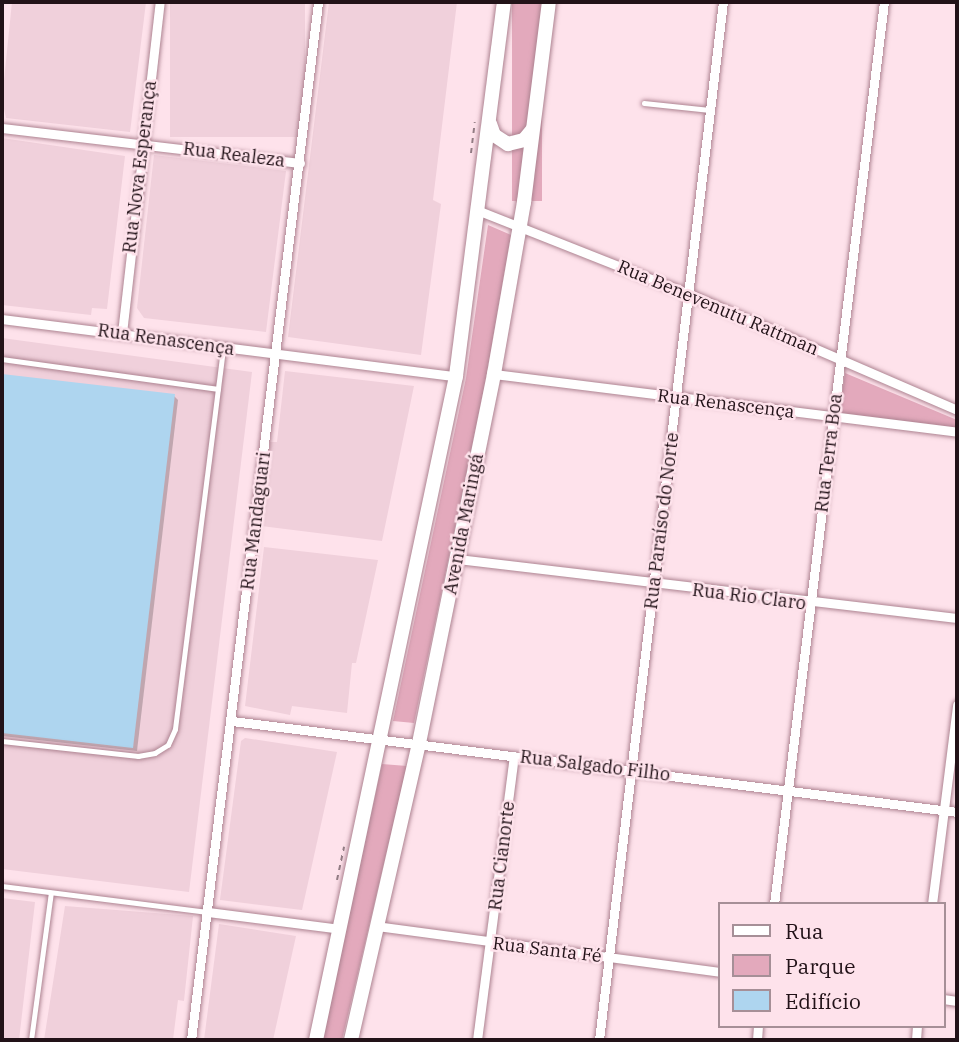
<!DOCTYPE html>
<meta charset="utf-8">
<style>
body{margin:0}
#map{position:relative;width:959px;height:1042px;overflow:hidden;background:#fee2eb;font-family:"IBM Plex Serif",serif}
div>[style]{position:absolute}
.built>*{inset:0;background:#f0d0db;transform-origin:0 0}
.green>*{inset:0;background:#e3a9bc;transform-origin:0 0}
.shadow>*{inset:0;background:#0003}
.building>*{inset:0;background:#aed5ef}
.path>*{height:2px;margin-top:-1px;transform-origin:0;background:repeating-linear-gradient(90deg,#927c84 0 5px,transparent 0 10px)}
.roads{filter:drop-shadow(0 0 2px #ad8391) drop-shadow(0 0 2px #ad8391)}
.service>*{height:4.5px;margin:-2.25px;padding:0 2.25px;transform-origin:2.25px;border-radius:2.25px;background:#fff}
.minor>*{height:9px;margin:-4.5px;padding:0 4.5px;transform-origin:4.5px;border-radius:4.5px;background:#fff}
.primary>*{height:14px;margin:-7px;padding:0 7px;transform-origin:7px;border-radius:7px;background:#fff}
span{translate:-50% -50%;white-space:nowrap;text-align:center;line-height:1.15;-webkit-text-stroke:5px #fee2eb;paint-order:stroke}
.street-label{font-size:18px;color:#221218}
.frame{position:absolute;inset:0;border:4px solid #221218;pointer-events:none}
.legend{position:absolute;left:718px;top:902px;width:228px;height:126px;box-sizing:border-box;background:#fee2eb;border:2px solid #a68f97;margin:0;padding:9px 12px;list-style:none;font-size:21px;color:#221218}
.legend li{display:flex;align-items:center;gap:14px;height:35px}
.legend b{width:35px;border:2px solid #a68f97}
</style>
<div id="map">
<div class="built">
<i style="clip-path:polygon(12px 2px,146px 2px,130px 132px,6px 118px,2px 100px)"></i>
<i style="left:170px;top:2px;width:135px;height:135px"></i>
<i style="clip-path:polygon(329px 2px,457px 2px,433px 200px,441px 204px,421px 355px,288px 337px)"></i>
<i style="clip-path:polygon(2px 138px,125px 156px,107px 309px,92px 308px,91px 315px,2px 305px)"></i>
<i style="clip-path:polygon(154px 155px,286px 171px,266px 332px,144px 318px,137px 308px)"></i>
<i style="clip-path:polygon(2px 338px,252px 372px,189px 892px,2px 869px)"></i>
<i style="clip-path:polygon(285px 371px,414px 386px,382px 541px,261px 526px,270px 442px,277px 442px)"></i>
<i style="clip-path:polygon(264px 547px,378px 560px,356px 663px,352px 663px,347px 713px,292px 706px,290px 715px,245px 706px)"></i>
<i style="clip-path:polygon(245px 738px,337px 752px,302px 910px,220px 900px,241px 741px)"></i>
<i style="clip-path:polygon(2px 898px,35px 902px,19px 1040px,2px 1040px)"></i>
<i style="clip-path:polygon(65px 906px,193px 916px,184px 1001px,178px 1000px,173px 1040px,44px 1040px)"></i>
<i style="clip-path:polygon(219px 924px,296px 936px,273px 1040px,204px 1040px)"></i>
</div>
<div class="green">
<i style="left:512px;top:2px;width:30px;height:199px"></i>
<i style="clip-path:polygon(488px 225px,511px 235px,485px 384px,414px 723px,393px 721px,466px 378px)"></i>
<i style="clip-path:polygon(845px 373px,957px 420px,957px 432px,839px 416px)"></i>
<i style="clip-path:polygon(382px 764px,407px 766px,342px 1040px,322px 1040px)"></i>
</div>
<div class="shadow">
<i style="clip-path:polygon(2px 375px,174px 396px,178px 400px,137px 751px,2px 736px)"></i>
</div>
<div class="building">
<i style="clip-path:polygon(2px 374px,175px 394px,133px 748px,2px 733px)"></i>
</div>
<div class="path">
<i style="left:471px;top:153px;width:31px;rotate:-83deg"></i>
<i style="left:337px;top:880px;width:34px;rotate:-78deg"></i>
</div>
<div class="roads">
<div class="service">
<i style="left:644px;top:103px;width:66px;rotate:6.1deg"></i>
<i style="left:2px;top:359px;width:218px;rotate:7.9deg"></i>
<i style="left:2px;top:741px;width:137px;rotate:6.3deg"></i>
<i style="left:138px;top:756px;width:17px;rotate:-10deg"></i>
<i style="left:155px;top:753px;width:15px;rotate:-32deg"></i>
<i style="left:168px;top:745px;width:17px;rotate:-66deg"></i>
<i style="left:175px;top:729px;width:385px;rotate:-82.8deg"></i>
<i style="left:2px;top:886px;width:207px;rotate:7.2deg"></i>
<i style="left:31px;top:1040px;width:148px;rotate:-82.3deg"></i>
</div>
<div class="minor">
<i style="left:2px;top:128px;width:300px;rotate:6.7deg"></i>
<i style="left:477px;top:210px;width:228px;rotate:21.6deg"></i>
<i style="left:689px;top:294px;width:292px;rotate:23.4deg"></i>
<i style="left:2px;top:319px;width:458px;rotate:7.2deg"></i>
<i style="left:122px;top:333px;width:333px;rotate:-83.5deg"></i>
<i style="left:494px;top:374px;width:467px;rotate:7.1deg"></i>
<i style="left:458px;top:559px;width:502px;rotate:6.74deg"></i>
<i style="left:232px;top:721px;width:731px;rotate:7.15deg"></i>
<i style="left:774px;top:904px;width:909px;rotate:-83.05deg"></i>
<i style="left:932px;top:904px;width:201px;rotate:-82.8deg"></i>
<i style="left:208px;top:912px;width:133px;rotate:7.3deg"></i>
<i style="left:376px;top:926px;width:346px;rotate:7.6deg"></i>
<i style="left:943px;top:999px;width:14px;rotate:8deg"></i>
<i style="left:191px;top:1040px;width:1046px;rotate:-83.02deg"></i>
<i style="left:477px;top:1040px;width:286px;rotate:-82.6deg"></i>
<i style="left:599px;top:1040px;width:1045px;rotate:-83.19deg"></i>
<i style="left:757px;top:1040px;width:14px;rotate:-86deg"></i>
<i style="left:916px;top:1040px;width:14px;rotate:-86deg"></i>
</div>
<div class="primary">
<i style="left:490px;top:124px;width:12px;rotate:70deg"></i>
<i style="left:494px;top:135px;width:17px;rotate:33deg"></i>
<i style="left:508px;top:144px;width:16px;rotate:-14deg"></i>
<i style="left:524px;top:140px;width:13px;rotate:-51deg"></i>
<i style="left:316px;top:1040px;width:679px;rotate:-78.09deg"></i>
<i style="left:456px;top:376px;width:377px;rotate:-82.7deg"></i>
<i style="left:351px;top:1040px;width:305px;rotate:-77.1deg"></i>
<i style="left:419px;top:743px;width:377px;rotate:-78.5deg"></i>
<i style="left:494px;top:374px;width:175px;rotate:-80.1deg"></i>
<i style="left:524px;top:202px;width:202px;rotate:-82.9deg"></i>
</div>
</div>
<div class="street-label">
<span style="left:234px;top:155px;rotate:7deg">Rua Realeza</span>
<span style="left:140px;top:167px;rotate:-83deg">Rua Nova Esperança</span>
<span style="left:718px;top:308px;rotate:23deg">Rua Benevenutu Rattman</span>
<span style="left:166px;top:340px;rotate:8deg">Rua Renascença</span>
<span style="left:726px;top:404px;rotate:7deg">Rua Renascença</span>
<span style="left:829px;top:453px;rotate:-83deg">Rua Terra Boa</span>
<span style="left:256px;top:521px;rotate:-83deg">Rua Mandaguari</span>
<span style="left:662px;top:521px;rotate:-83deg">Rua Paraíso do Norte</span>
<span style="left:464px;top:524px;rotate:-79deg">Avenida Maringá</span>
<span style="left:749px;top:597px;rotate:7deg">Rua Rio Claro</span>
<span style="left:595px;top:766px;rotate:7deg">Rua Salgado Filho</span>
<span style="left:502px;top:856px;rotate:-83deg">Rua Cianorte</span>
<span style="left:547px;top:950px;rotate:7deg">Rua Santa Fé</span>
</div>
<div class="frame"></div>
<ul class="legend">
<li><b style="height:9px;background:#fff"></b>Rua</li>
<li><b style="height:19px;background:#e3a9bc"></b>Parque</li>
<li><b style="height:19px;background:#aed5ef"></b>Edifício</li>
</ul>
</div>
